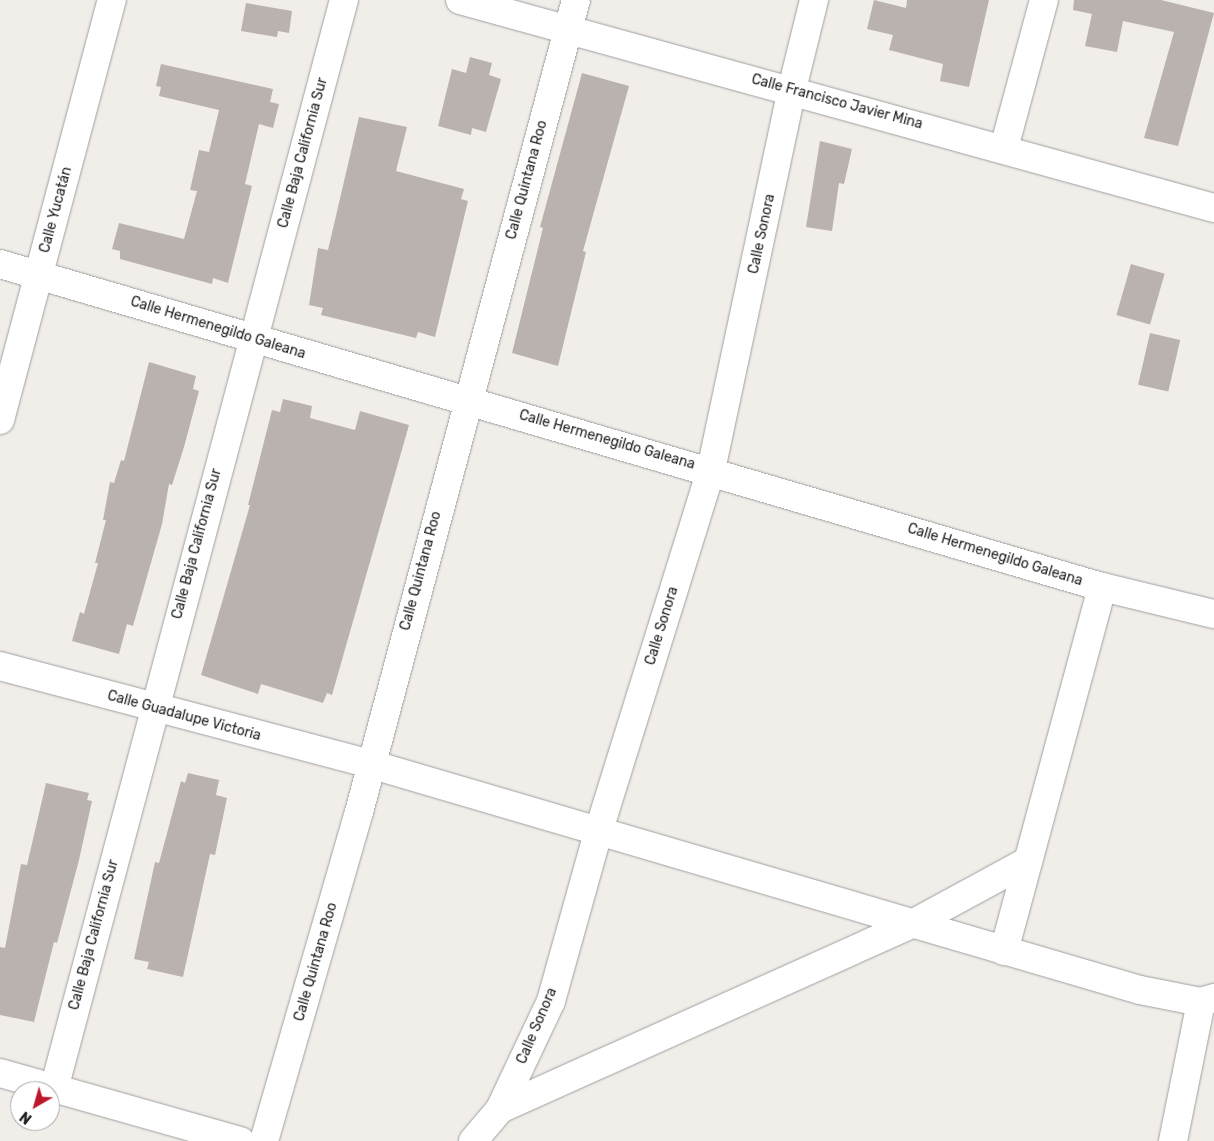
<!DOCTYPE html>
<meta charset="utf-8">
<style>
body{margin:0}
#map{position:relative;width:1214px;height:1141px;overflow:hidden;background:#f1eeea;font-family:Rubik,sans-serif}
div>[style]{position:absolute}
.building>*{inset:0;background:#bab2af;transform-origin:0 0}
.roads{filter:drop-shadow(0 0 1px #9f9f9f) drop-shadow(0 0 1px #9f9f9f)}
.minor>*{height:28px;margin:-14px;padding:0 14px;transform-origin:14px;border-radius:14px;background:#fff}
span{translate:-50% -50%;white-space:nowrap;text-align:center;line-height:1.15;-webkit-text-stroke:5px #fff;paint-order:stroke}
.street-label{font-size:14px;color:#222}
.north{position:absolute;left:10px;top:1081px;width:50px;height:50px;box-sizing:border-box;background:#fff;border:1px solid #a7a7a7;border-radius:50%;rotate:218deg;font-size:14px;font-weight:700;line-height:20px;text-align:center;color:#222}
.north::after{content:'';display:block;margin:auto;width:18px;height:22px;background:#bf152a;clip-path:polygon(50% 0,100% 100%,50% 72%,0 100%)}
</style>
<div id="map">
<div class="building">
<i style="clip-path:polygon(874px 0,906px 8px,907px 0,989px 0,969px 87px,940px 81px,943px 64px,889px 50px,893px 35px,867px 29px)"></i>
<i style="clip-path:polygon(1074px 0,1161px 0,1214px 13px,1178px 146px,1144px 138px,1174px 32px,1123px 21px,1117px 52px,1085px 46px,1092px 14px,1073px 10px)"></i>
<i style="clip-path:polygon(246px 3px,292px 11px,289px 33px,278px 31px,277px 37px,241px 31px)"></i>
<i style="clip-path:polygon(470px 57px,492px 63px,489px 75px,501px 79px,486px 132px,472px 128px,471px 135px,438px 126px,452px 69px,466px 73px)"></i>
<i style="clip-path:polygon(161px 64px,273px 89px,270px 102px,279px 104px,273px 128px,259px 124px,245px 184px,252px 186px,228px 283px,213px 278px,212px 284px,120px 259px,120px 251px,112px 249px,119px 223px,184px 239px,197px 191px,190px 190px,199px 150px,209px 152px,219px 110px,159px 96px,161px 87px,156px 86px)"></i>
<i style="clip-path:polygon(582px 73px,629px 86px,583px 251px,586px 252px,558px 366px,512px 353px,543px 228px,540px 227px)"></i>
<i style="clip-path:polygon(359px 117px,407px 127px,396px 171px,464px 189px,461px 199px,468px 201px,435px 337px,418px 332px,416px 338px,321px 315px,323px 308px,309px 305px,318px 248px,328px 250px)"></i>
<i style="clip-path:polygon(820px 141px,852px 149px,844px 184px,839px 183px,832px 231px,806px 227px)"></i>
<i style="left:1131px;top:264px;width:35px;height:53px;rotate:16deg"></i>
<i style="left:1150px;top:333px;width:31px;height:53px;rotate:13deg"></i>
<i style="clip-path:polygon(149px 362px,196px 376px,193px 389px,199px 391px,184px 447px,172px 485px,169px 484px,162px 524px,133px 626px,127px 624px,119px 654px,72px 641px,80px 612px,84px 614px,98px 563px,95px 563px,106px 520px,103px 520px,110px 482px,114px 483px,121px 460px,124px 461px)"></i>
<i style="clip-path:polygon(283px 399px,312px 406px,310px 418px,355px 430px,360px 411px,409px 425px,332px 695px,327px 693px,323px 703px,261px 684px,258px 694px,201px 675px,250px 505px,248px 505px,272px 410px,280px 412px)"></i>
<i style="clip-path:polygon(188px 773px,219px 780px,216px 795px,227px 798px,215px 855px,210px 854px,183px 977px,147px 969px,149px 962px,134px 959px,155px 862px,159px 863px,181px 781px,185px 783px)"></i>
<i style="clip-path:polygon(46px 783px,89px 793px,87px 800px,92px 801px,79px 860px,57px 943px,54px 942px,34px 1022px,0 1015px,0 947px,5px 948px,21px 864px,27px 865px)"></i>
</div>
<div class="roads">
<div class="minor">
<i style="left:460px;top:0;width:782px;rotate:15.42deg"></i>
<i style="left:1004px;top:148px;width:153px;rotate:-74.9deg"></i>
<i style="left:0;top:264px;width:1148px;rotate:16.34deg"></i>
<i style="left:1102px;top:587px;width:115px;rotate:13.6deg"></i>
<i style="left:0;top:420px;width:435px;rotate:-75.1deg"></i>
<i style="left:0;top:666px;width:383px;rotate:14.8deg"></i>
<i style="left:370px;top:764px;width:802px;rotate:16.36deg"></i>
<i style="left:1140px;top:990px;width:62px;rotate:11.1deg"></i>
<i style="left:1201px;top:1002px;width:14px;rotate:-17deg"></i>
<i style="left:1004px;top:951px;width:377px;rotate:-74.9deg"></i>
<i style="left:0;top:1073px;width:250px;rotate:15.8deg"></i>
<i style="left:54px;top:1089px;width:1127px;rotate:-75.09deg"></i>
<i style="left:500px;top:1109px;width:452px;rotate:-24.2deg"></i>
<i style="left:912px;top:924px;width:132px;rotate:-28.5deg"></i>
<i style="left:264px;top:1141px;width:342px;rotate:-73.9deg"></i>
<i style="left:359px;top:812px;width:840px;rotate:-75.04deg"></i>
<i style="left:473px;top:1141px;width:42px;rotate:-49.8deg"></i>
<i style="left:500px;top:1109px;width:119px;rotate:-64.7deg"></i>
<i style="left:551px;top:1001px;width:174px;rotate:-74.4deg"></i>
<i style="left:598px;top:833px;width:380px;rotate:-72.7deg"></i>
<i style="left:711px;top:470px;width:390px;rotate:-78deg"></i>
<i style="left:792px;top:89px;width:92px;rotate:-76.1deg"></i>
<i style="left:1173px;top:1141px;width:142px;rotate:-78.6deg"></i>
</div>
</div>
<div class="street-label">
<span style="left:837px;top:102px;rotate:15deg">Calle Francisco Javier Mina</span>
<span style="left:303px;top:153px;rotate:-75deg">Calle Baja California Sur</span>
<span style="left:527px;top:180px;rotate:-75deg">Calle Quintana Roo</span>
<span style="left:56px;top:210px;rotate:-75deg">Calle Yucatán</span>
<span style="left:762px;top:234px;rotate:-78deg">Calle Sonora</span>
<span style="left:218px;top:328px;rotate:17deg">Calle Hermenegildo Galeana</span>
<span style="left:607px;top:440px;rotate:16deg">Calle Hermenegildo Galeana</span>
<span style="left:197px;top:544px;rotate:-75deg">Calle Baja California Sur</span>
<span style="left:995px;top:555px;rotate:17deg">Calle Hermenegildo Galeana</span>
<span style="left:421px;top:571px;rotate:-75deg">Calle Quintana Roo</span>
<span style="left:662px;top:626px;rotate:-73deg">Calle Sonora</span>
<span style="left:184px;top:716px;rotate:15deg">Calle Guadalupe Victoria</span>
<span style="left:94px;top:935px;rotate:-75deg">Calle Baja California Sur</span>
<span style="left:316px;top:962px;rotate:-74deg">Calle Quintana Roo</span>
<span style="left:537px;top:1026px;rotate:-67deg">Calle Sonora</span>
</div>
<div class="north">N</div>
</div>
